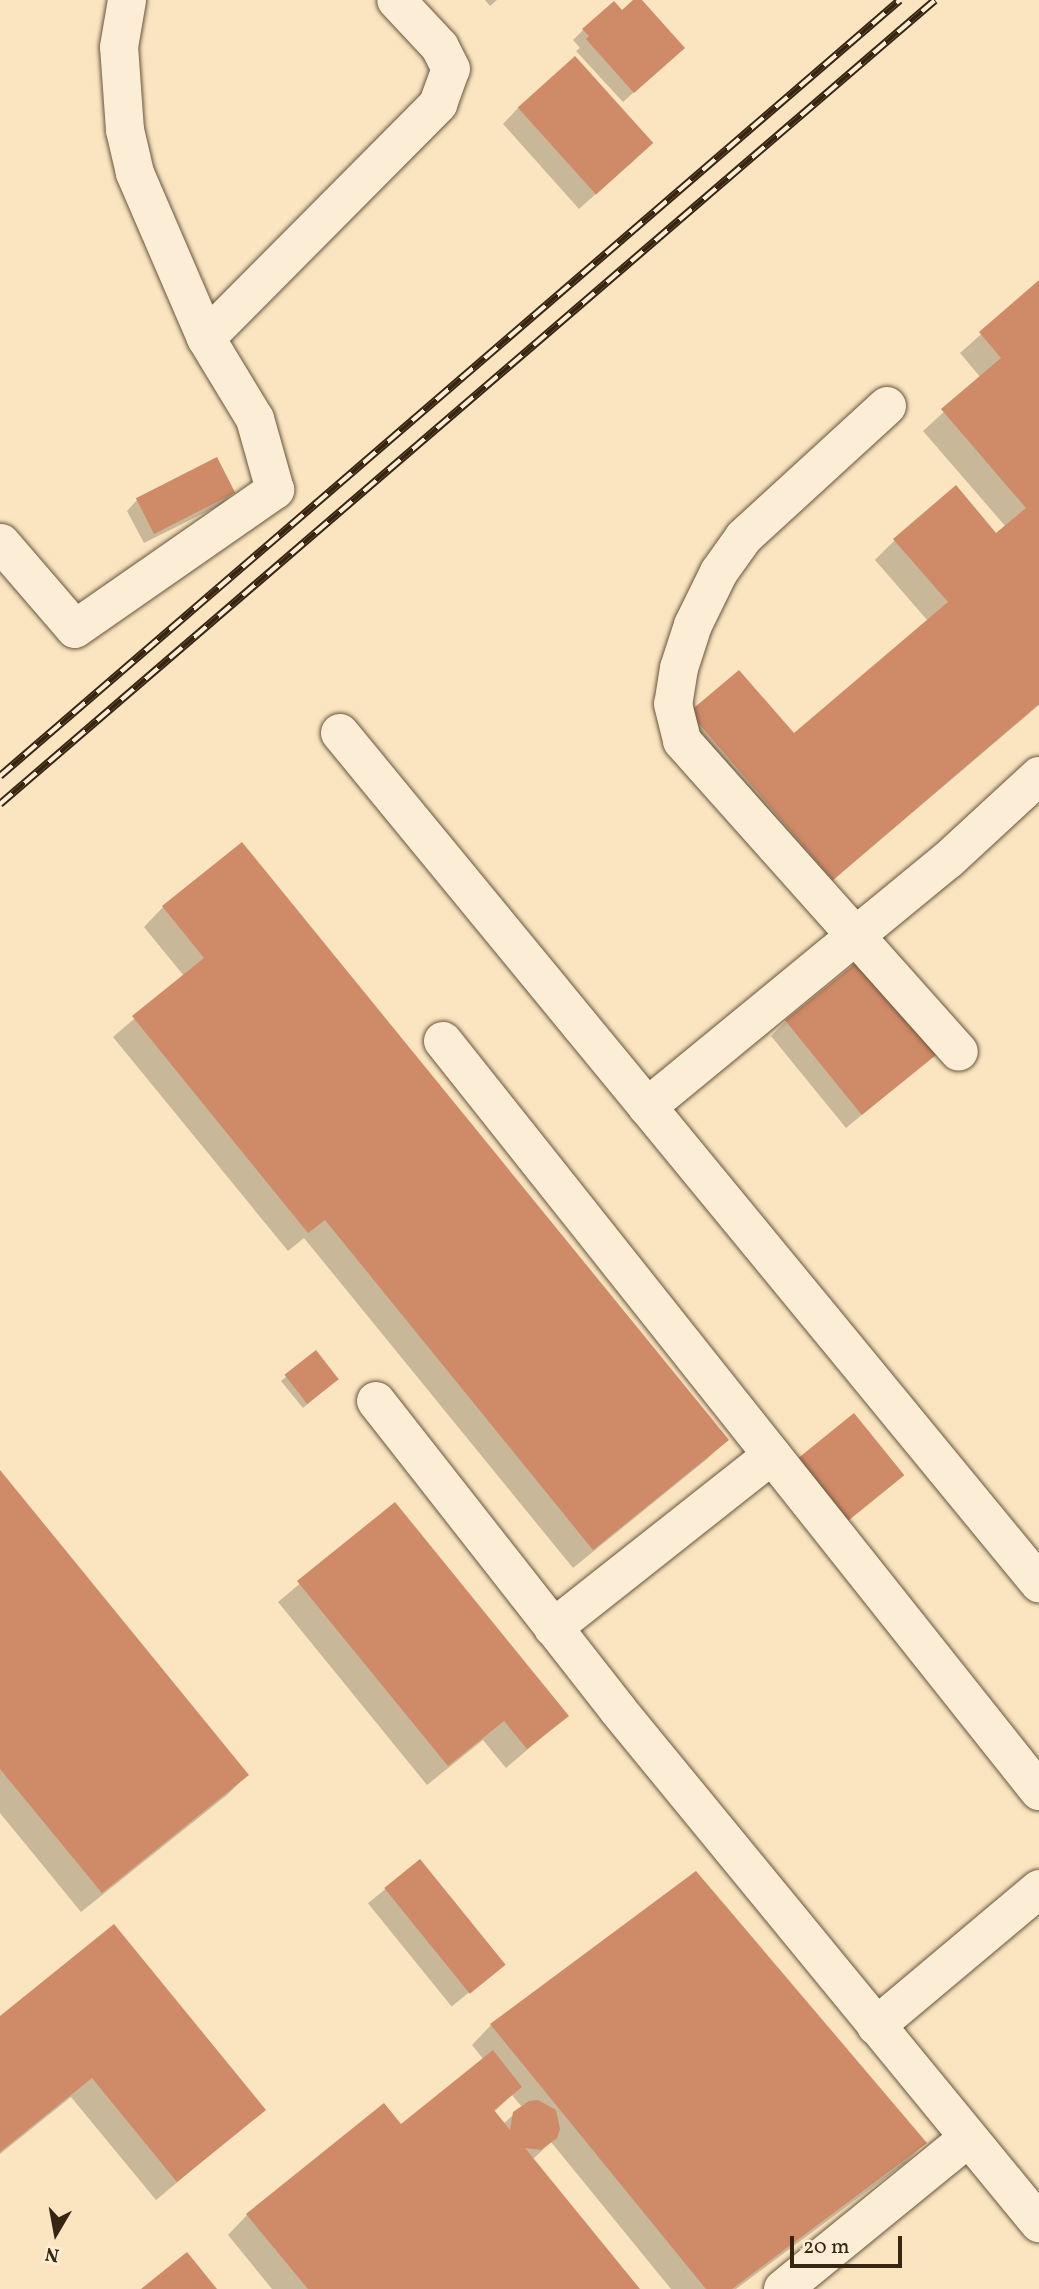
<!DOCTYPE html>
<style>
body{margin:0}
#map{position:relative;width:1039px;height:2289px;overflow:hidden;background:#fbe5c0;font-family:Vollkorn,serif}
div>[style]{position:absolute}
.shadow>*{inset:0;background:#0003;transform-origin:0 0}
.building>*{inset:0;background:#cf8a67;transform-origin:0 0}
.roads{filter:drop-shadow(0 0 2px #68553d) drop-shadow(0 0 2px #68553d)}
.minor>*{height:38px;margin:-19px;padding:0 19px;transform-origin:19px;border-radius:19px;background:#fceed6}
.rail>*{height:8px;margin-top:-4px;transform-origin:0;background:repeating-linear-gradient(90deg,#fceed6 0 16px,#372511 0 32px);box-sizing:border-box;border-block:2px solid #372511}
span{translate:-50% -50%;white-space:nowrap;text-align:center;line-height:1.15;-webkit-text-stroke:5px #fceed6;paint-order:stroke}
.north{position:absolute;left:21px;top:2198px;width:70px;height:70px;-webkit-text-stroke:5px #fceed6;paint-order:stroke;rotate:190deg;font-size:19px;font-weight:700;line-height:28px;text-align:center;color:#372511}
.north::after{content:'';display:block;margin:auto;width:24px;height:32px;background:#372511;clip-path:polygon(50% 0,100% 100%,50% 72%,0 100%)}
.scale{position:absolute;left:790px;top:2236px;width:112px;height:32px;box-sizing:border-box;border:4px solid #372511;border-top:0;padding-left:9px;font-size:21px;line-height:24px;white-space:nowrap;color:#372511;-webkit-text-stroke:5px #fceed6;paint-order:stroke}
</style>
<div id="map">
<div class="shadow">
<i style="clip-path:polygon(485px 0,497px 0,490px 6px)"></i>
<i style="clip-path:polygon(635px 0,640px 0,672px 58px,623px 102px,576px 51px,580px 48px,573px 40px,583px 30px,621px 12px)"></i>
<i style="clip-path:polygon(518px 108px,635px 159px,579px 209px,503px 124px)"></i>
<i style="clip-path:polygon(1039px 283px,1039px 705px,812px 898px,671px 733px,690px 714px,794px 736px,928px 621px,875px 560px,895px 540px,996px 535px,1006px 527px,923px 431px,981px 378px,960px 353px)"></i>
<i style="clip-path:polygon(233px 493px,222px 504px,144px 543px,127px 511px,137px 500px)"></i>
<i style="clip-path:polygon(163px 907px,727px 1440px,707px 1459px,573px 1568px,304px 1238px,288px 1251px,113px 1037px,184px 976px,144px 927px)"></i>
<i style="clip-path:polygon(786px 1021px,937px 1052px,846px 1128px,771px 1036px)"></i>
<i style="clip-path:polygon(315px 1353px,332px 1384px,303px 1408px,281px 1381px)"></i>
<i style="clip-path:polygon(0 1472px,247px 1775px,227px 1795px,81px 1912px,0 1813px)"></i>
<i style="clip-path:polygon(395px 1504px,567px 1716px,506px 1768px,483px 1740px,427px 1785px,278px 1602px)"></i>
<i style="left:420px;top:1861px;width:133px;height:67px;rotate:51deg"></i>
<i style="clip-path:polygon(0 2018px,264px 2110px,156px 2200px,71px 2097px,0 2154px)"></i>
<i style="clip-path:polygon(evenodd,491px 2025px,925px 2143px,905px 2163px,736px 2289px,671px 2289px,551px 2142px,532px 2160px,638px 2289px,272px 2289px,228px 2235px,247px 2215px,401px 2127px,484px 2060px,472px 2045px,491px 2025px,512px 2095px,522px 2107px,503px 2124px,494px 2112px,512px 2095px)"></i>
</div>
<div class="building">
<i style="clip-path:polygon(633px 0,642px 0,685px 48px,634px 93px,586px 39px,589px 36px,582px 29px,614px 1px,622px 10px)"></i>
<i style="left:575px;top:56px;width:117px;height:77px;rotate:48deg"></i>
<i style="clip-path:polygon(1039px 280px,1039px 704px,833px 880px,689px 712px,739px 670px,794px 733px,948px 602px,893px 539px,956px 485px,996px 533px,1026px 508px,941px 409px,1001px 358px,979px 332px)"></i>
<i style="left:217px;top:457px;width:40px;height:91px;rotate:63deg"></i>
<i style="clip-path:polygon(242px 842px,729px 1440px,593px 1550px,325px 1220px,308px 1233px,132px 1016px,204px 958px,162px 906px)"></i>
<i style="left:862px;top:958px;width:122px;height:99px;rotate:51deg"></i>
<i style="left:316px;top:1350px;width:37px;height:40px;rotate:52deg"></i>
<i style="left:854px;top:1413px;width:80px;height:72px;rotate:51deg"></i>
<i style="clip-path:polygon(0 1470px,249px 1775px,102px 1893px,0 1769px)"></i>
<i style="clip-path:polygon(395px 1502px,569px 1716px,527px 1749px,504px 1721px,448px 1766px,297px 1581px)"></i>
<i style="left:420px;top:1859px;width:136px;height:46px;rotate:51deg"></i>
<i style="clip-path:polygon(696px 1871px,927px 2143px,732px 2289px,706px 2289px,490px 2024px)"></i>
<i style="clip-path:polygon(114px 1924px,266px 2110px,177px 2182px,92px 2078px,0 2152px,0 2016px)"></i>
<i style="clip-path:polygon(493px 2050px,522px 2087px,494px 2110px,510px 2130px,513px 2112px,529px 2101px,538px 2100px,556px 2110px,560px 2129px,557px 2138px,541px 2150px,525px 2148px,640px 2289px,308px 2289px,246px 2214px,384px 2103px,401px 2124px)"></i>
<i style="clip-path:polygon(187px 2252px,217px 2289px,141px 2289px)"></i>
</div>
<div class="roads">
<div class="minor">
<i style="left:206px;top:338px;width:330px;rotate:-45.2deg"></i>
<i style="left:438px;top:104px;width:37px;rotate:-70deg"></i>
<i style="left:451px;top:69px;width:25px;rotate:-117deg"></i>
<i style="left:440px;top:47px;width:64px;rotate:-133.1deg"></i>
<i style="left:887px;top:406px;width:194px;rotate:137.5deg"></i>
<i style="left:744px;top:537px;width:43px;rotate:125.5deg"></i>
<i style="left:719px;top:572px;width:59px;rotate:116.1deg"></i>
<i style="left:693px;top:625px;width:45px;rotate:108deg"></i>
<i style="left:679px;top:668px;width:36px;rotate:99deg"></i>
<i style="left:673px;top:704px;width:38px;rotate:76deg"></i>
<i style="left:682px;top:741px;width:416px;rotate:48.3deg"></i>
<i style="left:1px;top:543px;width:113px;rotate:49.3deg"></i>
<i style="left:75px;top:629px;width:244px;rotate:-34.8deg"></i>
<i style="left:275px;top:490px;width:74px;rotate:-105.7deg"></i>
<i style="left:255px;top:419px;width:95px;rotate:-121.2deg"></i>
<i style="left:206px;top:338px;width:180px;rotate:-113.3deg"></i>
<i style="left:135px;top:173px;width:44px;rotate:-103.1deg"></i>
<i style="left:125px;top:130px;width:83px;rotate:-94.1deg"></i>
<i style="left:119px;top:47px;width:48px;rotate:-80.3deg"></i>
<i style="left:340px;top:733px;width:1101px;rotate:50.57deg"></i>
<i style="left:443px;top:1041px;width:958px;rotate:51.53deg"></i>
<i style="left:647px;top:1107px;width:389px;rotate:-39.4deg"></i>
<i style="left:948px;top:860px;width:124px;rotate:-42.7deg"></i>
<i style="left:376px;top:1401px;width:392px;rotate:51.9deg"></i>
<i style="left:618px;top:1710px;width:664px;rotate:50.63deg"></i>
<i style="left:553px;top:1628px;width:279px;rotate:-38.3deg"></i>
<i style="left:876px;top:2026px;width:213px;rotate:-40deg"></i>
<i style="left:783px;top:2289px;width:239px;rotate:-39.2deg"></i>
</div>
</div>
<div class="rail">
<i style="left:0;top:776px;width:1188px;rotate:-40.77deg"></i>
<i style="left:0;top:804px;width:1233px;rotate:-40.69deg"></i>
</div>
<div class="north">N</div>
<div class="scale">20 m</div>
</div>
